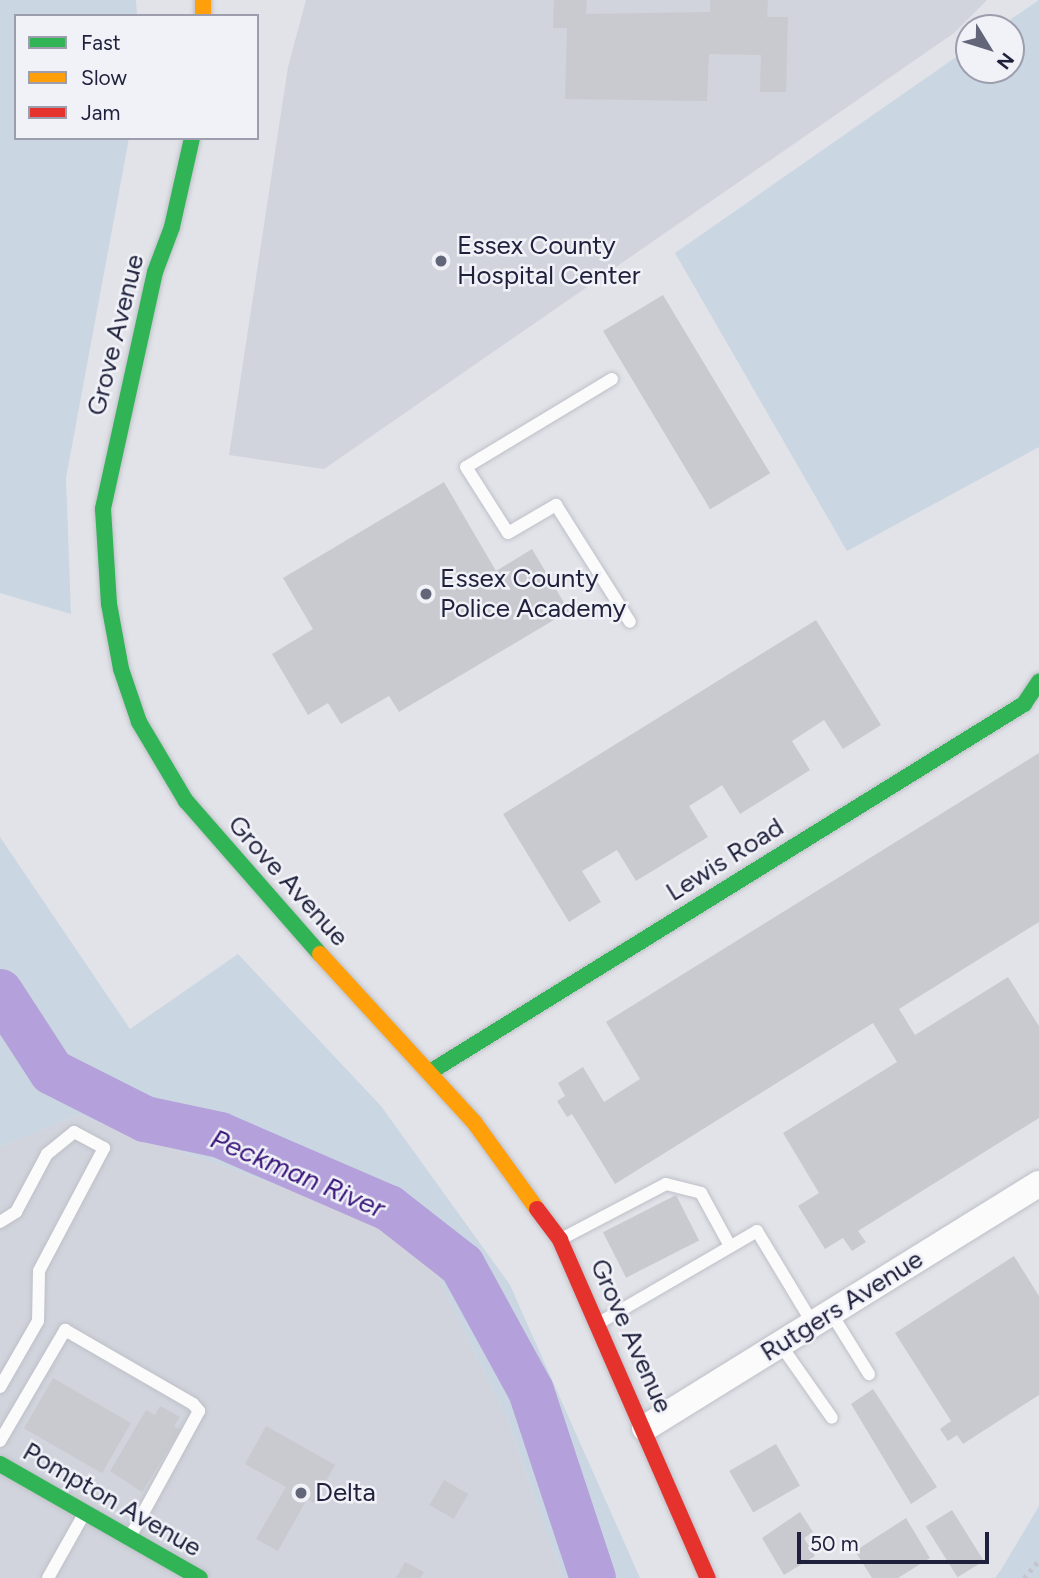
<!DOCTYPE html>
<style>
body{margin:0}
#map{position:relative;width:1039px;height:1578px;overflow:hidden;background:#e2e3e8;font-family:Figtree,sans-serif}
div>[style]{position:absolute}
.built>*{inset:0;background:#d1d4dc}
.green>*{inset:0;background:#cad6e2}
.river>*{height:46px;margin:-23px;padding:0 23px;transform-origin:23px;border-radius:23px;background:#b4a0da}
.building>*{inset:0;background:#c9cacf;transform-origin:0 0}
.path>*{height:4.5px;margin-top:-2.25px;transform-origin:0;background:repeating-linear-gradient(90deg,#c3c4cc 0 3.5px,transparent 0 8.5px)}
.roads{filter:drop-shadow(0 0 2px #bec0c8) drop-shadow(0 0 2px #bec0c8)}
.lane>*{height:12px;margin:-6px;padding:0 6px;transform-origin:6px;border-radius:6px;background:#fbfbfc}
.street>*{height:26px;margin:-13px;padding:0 13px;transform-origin:13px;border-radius:13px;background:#fbfbfc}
.fast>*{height:16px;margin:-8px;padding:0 8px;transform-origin:8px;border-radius:8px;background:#30b455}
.slow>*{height:16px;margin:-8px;padding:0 8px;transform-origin:8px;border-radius:8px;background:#ff9f0a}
.jam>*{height:16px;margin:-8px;padding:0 8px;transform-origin:8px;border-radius:8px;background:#e5322d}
.dots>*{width:19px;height:19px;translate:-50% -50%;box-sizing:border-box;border:4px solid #f0f2f8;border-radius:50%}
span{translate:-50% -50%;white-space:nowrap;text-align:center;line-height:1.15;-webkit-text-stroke:5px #f0f2f8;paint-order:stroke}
.poi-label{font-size:26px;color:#1f213c}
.left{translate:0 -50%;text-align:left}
.street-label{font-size:26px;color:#1f213c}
.water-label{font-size:28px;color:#3c177b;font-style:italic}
.legend{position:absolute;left:14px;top:14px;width:245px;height:126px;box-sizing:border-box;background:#f0f2f8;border:2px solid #9c9ead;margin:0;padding:9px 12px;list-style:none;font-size:21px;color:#1f213c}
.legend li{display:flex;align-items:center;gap:14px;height:35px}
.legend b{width:35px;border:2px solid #9c9ead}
.north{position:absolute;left:955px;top:14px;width:70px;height:70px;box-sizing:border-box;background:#f0f2f8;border:2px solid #9c9ead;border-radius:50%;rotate:128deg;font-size:19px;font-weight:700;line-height:28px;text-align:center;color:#1f213c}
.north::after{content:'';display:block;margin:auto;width:24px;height:32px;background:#636578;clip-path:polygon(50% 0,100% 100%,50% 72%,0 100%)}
.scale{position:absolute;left:797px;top:1532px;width:192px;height:32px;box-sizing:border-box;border:4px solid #1f213c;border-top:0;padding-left:9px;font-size:21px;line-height:24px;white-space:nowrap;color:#1f213c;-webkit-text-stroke:5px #f0f2f8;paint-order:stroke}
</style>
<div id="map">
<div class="built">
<i style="clip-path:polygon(306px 0,987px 0,954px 33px,324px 469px,229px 455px,288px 67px)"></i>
<i style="clip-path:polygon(78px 1115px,418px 1235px,508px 1421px,563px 1578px,0 1578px,0 1147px)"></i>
</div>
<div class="green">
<i style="clip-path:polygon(0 0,136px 0,137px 16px,16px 16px,16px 138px,129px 138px,66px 478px,71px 614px,0 593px)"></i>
<i style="clip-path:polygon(1039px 0,1039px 447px,847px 551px,675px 253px,969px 48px,969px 70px,1011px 70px,1011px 28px,998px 28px)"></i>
<i style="clip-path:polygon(0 837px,130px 1029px,238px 954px,381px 1106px,510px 1285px,640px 1578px,563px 1578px,508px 1421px,418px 1235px,78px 1115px,0 1147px)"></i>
<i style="clip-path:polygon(1039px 1506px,1039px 1578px,995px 1578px,1001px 1570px)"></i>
</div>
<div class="river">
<i style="left:0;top:992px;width:95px;rotate:57deg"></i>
<i style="left:52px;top:1072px;width:104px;rotate:26.8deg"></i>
<i style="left:145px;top:1119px;width:77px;rotate:12deg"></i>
<i style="left:220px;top:1135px;width:184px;rotate:23.4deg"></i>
<i style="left:389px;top:1208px;width:93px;rotate:38deg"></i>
<i style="left:462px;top:1265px;width:144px;rotate:61.3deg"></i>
<i style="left:531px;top:1391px;width:197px;rotate:71.7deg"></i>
</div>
<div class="building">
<i style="clip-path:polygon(554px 0,587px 0,586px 14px,710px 12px,710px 0,768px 0,767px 17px,788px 17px,786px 92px,760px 92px,761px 55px,709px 54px,707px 101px,565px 99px,567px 28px,553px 28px)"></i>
<i style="left:663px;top:295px;width:208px;height:70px;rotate:59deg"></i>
<i style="clip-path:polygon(444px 482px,496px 571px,532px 549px,569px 611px,399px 712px,389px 696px,341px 724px,328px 703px,308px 715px,272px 654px,313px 629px,283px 578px)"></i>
<i style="clip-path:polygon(816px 620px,881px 725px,843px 749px,824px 720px,792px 741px,810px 770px,740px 814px,722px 785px,710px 793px,689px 806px,708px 837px,636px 881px,617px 850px,582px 871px,601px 902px,569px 922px,503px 814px)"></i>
<i style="clip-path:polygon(1039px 753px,1039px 922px,899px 1009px,915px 1035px,1008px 977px,1039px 1026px,1039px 1118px,858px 1231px,866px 1242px,852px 1251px,843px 1238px,825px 1249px,798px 1206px,819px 1193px,783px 1133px,897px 1062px,873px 1023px,615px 1184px,572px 1114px,567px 1117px,557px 1101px,565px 1096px,558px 1083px,583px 1067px,604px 1102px,640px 1079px,606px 1022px)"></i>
<i style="left:676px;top:1195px;width:51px;height:82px;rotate:63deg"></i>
<i style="clip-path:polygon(1014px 1256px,1039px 1296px,1039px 1395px,963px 1444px,957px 1435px,948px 1441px,940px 1429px,951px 1421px,895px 1333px)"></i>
<i style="left:53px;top:1378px;width:90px;height:58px;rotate:30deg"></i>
<i style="clip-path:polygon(873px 1389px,937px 1487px,911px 1504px,851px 1404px)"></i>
<i style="clip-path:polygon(160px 1406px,180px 1417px,174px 1426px,180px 1430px,142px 1492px,110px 1471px,146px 1410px,155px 1415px)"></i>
<i style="clip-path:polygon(266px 1426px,335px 1465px,314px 1503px,307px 1499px,278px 1551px,256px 1539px,286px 1487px,245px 1464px)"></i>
<i style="left:776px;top:1444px;width:48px;height:54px;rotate:60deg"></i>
<i style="left:444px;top:1480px;width:28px;height:29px;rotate:30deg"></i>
<i style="left:952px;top:1510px;width:60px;height:31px;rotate:58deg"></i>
<i style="clip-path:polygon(800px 1512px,813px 1532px,804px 1538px,815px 1556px,784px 1575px,762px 1538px)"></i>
<i style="clip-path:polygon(906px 1518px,930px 1558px,898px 1578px,872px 1578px,855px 1551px)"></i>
<i style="clip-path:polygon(405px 1562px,424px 1572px,420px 1578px,396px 1578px)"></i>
</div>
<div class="path">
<i style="left:1024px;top:1578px;width:23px;rotate:-50deg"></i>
</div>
<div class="roads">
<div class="lane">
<i style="left:612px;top:379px;width:170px;rotate:148.9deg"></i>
<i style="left:466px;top:467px;width:78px;rotate:57.5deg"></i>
<i style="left:508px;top:533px;width:56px;rotate:-30.3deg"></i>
<i style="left:556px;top:505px;width:138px;rotate:57.7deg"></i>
<i style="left:0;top:1222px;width:19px;rotate:-32deg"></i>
<i style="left:16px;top:1212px;width:66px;rotate:-61.9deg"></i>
<i style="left:47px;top:1154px;width:35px;rotate:-39deg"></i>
<i style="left:74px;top:1132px;width:34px;rotate:28deg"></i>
<i style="left:104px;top:1148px;width:139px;rotate:117.9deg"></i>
<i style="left:39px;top:1271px;width:50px;rotate:91.1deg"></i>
<i style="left:38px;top:1321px;width:76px;rotate:119.9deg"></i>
<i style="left:563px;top:1238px;width:116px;rotate:-27.7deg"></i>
<i style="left:666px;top:1184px;width:36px;rotate:14deg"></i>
<i style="left:701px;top:1193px;width:60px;rotate:61.3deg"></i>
<i style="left:831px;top:1313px;width:72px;rotate:58.1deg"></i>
<i style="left:599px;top:1323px;width:183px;rotate:-30.2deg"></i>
<i style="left:757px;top:1231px;width:109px;rotate:58.9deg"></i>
<i style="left:780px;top:1344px;width:90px;rotate:54.9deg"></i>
<i style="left:0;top:1441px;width:129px;rotate:-59.6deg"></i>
<i style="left:65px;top:1330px;width:148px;rotate:30deg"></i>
<i style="left:193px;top:1404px;width:9px;rotate:49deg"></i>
<i style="left:199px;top:1411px;width:141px;rotate:118.7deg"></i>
<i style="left:48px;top:1578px;width:71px;rotate:-60.6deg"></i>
</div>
<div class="street">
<i style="left:645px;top:1428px;width:463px;rotate:-31.8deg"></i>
</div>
<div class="fast">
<i style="left:192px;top:138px;width:91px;rotate:102.7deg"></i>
<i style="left:172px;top:227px;width:48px;rotate:110.7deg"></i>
<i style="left:155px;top:272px;width:243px;rotate:102.4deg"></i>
<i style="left:103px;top:509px;width:95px;rotate:86.4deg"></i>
<i style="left:109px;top:604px;width:66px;rotate:79.5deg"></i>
<i style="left:121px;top:669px;width:56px;rotate:71.2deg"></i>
<i style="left:139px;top:722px;width:92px;rotate:59.3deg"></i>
<i style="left:186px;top:801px;width:203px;rotate:48.8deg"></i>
<i style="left:430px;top:1072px;width:699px;rotate:-31.78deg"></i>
<i style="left:1024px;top:704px;width:27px;rotate:-56deg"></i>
<i style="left:0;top:1464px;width:230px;rotate:29.7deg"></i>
</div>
<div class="slow">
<i style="left:203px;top:0;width:16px;rotate:90deg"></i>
<i style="left:320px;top:954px;width:228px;rotate:47.5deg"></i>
<i style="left:474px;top:1122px;width:107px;rotate:54.1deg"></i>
</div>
<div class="jam">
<i style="left:537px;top:1209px;width:39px;rotate:53deg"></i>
<i style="left:560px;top:1240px;width:369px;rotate:66.4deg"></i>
</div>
</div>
<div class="dots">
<i style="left:441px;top:261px;background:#636578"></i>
<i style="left:426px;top:594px;background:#636578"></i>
<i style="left:301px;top:1493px;background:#636578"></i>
</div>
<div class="poi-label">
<span class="left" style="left:457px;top:261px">Essex County<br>Hospital Center</span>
<span class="left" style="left:440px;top:594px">Essex County<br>Police Academy</span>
<span class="left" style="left:315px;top:1493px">Delta</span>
</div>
<div class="street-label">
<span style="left:116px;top:335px;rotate:-76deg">Grove Avenue</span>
<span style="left:725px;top:860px;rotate:-32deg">Lewis Road</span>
<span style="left:288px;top:881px;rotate:48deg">Grove Avenue</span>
<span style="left:842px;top:1306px;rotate:-32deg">Rutgers Avenue</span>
<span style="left:631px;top:1336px;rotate:66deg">Grove Avenue</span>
<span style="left:112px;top:1500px;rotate:30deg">Pompton Avenue</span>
</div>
<div class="water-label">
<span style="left:298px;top:1173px;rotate:23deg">Peckman River</span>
</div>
<ul class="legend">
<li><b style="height:9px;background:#30b455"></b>Fast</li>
<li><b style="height:9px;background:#ff9f0a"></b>Slow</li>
<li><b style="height:9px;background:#e5322d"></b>Jam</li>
</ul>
<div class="north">N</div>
<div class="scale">50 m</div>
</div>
